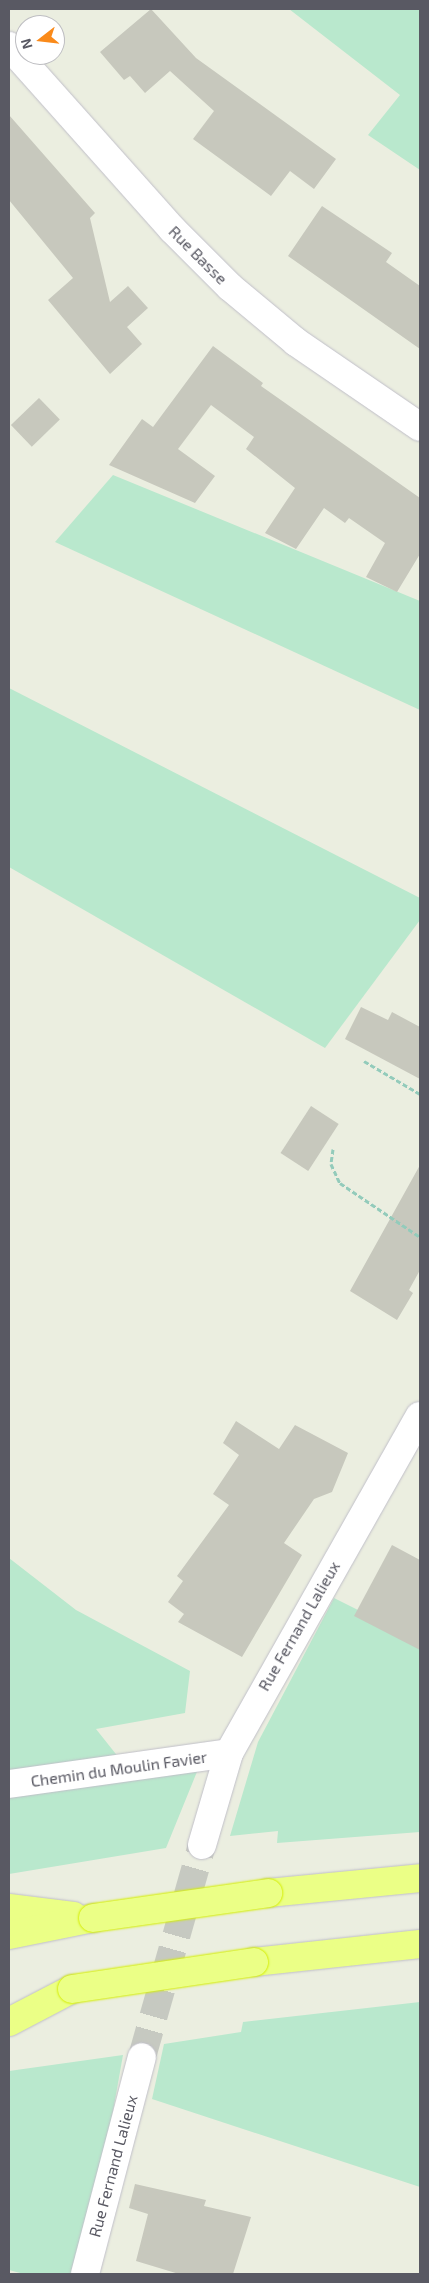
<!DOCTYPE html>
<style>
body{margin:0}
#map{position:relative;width:429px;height:2283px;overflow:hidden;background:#ebeee0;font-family:"Exo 2",sans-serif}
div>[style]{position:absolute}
.green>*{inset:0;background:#b9e8cd}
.building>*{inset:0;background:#c7c8bd;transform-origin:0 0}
.minor-tunnel>*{height:28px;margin-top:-14px;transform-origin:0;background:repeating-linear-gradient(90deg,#c6c9c1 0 28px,transparent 0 42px)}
.path>*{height:3px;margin-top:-1.5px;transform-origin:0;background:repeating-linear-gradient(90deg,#93cbbb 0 5px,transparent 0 7.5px)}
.roads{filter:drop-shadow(0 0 1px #c0bfc8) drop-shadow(0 0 1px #c0bfc8)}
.minor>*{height:28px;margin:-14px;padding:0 14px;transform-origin:14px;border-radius:14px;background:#fff}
.highway>*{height:28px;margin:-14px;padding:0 14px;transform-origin:14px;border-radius:14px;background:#ebff86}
.bridges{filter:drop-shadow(0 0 1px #d4ee00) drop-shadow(0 0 1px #d4ee00)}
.highway-bridge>*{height:28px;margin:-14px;padding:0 14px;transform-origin:14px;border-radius:14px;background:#ebff86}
span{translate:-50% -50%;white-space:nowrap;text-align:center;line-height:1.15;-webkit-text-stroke:4.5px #fff;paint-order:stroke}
.street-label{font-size:16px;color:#595963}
.frame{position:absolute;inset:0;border:10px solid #595963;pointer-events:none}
.north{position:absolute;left:15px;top:15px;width:50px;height:50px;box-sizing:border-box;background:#fff;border:1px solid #bdbdc1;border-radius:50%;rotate:254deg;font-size:14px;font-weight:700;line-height:20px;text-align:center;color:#595963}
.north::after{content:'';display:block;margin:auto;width:18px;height:22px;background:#fa8a1a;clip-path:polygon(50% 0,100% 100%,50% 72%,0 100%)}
</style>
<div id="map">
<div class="green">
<i style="clip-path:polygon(289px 9px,420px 9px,420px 170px,368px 135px,400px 95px)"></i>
<i style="clip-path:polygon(113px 475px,420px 601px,420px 710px,55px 542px)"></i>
<i style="clip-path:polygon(9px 688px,420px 898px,420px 920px,325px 1048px,9px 867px)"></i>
<i style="clip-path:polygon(9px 1558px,76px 1610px,190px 1671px,185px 1713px,96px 1729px,127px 1768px,203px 1757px,166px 1848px,9px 1874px)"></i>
<i style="clip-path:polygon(334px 1598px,420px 1641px,420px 1832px,277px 1843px,278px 1831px,230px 1836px,258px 1742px)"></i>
<i style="clip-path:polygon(420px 2002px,420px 2187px,152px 2099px,164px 2044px,241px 2032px,243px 2022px)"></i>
<i style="clip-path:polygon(123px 2055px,84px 2274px,24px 2274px,9px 2270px,9px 2071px)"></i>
</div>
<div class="building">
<i style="clip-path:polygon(151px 9px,196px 58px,336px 159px,314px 189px,290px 171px,271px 196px,193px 139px,214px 111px,170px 71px,145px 93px,130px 76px,124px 80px,100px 52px)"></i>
<i style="clip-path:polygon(9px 115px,95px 213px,90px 218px,110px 302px,128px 286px,148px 308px,127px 327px,142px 344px,110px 374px,48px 300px,73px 278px,9px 200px)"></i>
<i style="clip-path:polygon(322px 206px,392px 253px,386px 262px,420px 286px,420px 349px,288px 256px)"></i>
<i style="clip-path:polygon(213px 346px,263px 383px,261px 386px,420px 498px,420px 554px,397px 592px,366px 577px,385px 543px,349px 518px,345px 523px,324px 508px,296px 549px,265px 533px,295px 488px,246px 449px,254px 437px,211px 405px,178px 449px,215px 476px,195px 503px,109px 465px,142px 419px,153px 427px)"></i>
<i style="left:39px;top:398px;width:30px;height:39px;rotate:46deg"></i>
<i style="clip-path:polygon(361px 1007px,388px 1020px,392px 1012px,420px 1027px,420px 1079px,345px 1039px)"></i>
<i style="left:311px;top:1106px;width:33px;height:56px;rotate:33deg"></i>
<i style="clip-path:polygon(420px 1165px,420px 1270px,409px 1290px,413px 1293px,397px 1320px,350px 1291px)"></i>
<i style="clip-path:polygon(236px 1421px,279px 1449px,295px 1425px,348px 1453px,332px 1492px,314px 1499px,284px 1543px,302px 1555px,242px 1657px,178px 1622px,184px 1614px,168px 1602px,183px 1581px,177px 1576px,229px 1505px,213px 1494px,239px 1455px,223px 1443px)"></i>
<i style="clip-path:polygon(392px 1545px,420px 1560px,420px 1650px,354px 1616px)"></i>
<i style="clip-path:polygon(135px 2184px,206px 2200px,204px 2206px,251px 2217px,233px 2274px,179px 2274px,136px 2261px,148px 2214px,129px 2208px)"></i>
</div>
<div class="minor-tunnel">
<i style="left:142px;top:2057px;width:220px;rotate:-74.2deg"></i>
</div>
<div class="path">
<i style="left:364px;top:1061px;width:65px;rotate:30.5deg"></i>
<i style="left:333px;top:1149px;width:15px;rotate:98deg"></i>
<i style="left:331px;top:1164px;width:21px;rotate:65deg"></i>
<i style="left:340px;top:1183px;width:97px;rotate:34deg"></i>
</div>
<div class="roads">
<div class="minor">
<i style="left:9px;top:46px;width:245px;rotate:48.3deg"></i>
<i style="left:172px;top:229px;width:82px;rotate:45deg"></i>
<i style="left:230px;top:287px;width:86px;rotate:39.8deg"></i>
<i style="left:296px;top:342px;width:150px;rotate:34.4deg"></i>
<i style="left:9px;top:1784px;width:222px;rotate:-8deg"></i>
<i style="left:202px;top:1845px;width:96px;rotate:-73.6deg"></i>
<i style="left:229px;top:1753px;width:387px;rotate:-60.5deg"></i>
<i style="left:85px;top:2274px;width:224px;rotate:-75.3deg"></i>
</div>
<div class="highway">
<i style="left:268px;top:1893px;width:153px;rotate:-5.6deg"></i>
<i style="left:9px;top:1908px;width:65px;rotate:7deg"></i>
<i style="left:9px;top:1935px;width:86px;rotate:-11.4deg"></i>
<i style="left:254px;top:1962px;width:167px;rotate:-6.2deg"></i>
<i style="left:9px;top:2022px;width:71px;rotate:-27.6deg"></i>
</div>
</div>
<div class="bridges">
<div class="highway-bridge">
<i style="left:93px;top:1918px;width:177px;rotate:-8.1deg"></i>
<i style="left:72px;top:1989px;width:184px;rotate:-8.4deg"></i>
</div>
</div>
<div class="street-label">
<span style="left:198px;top:255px;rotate:45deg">Rue Basse</span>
<span style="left:299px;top:1626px;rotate:-60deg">Rue Fernand Lalieux</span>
<span style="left:119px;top:1769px;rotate:-8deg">Chemin du Moulin Favier</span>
<span style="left:113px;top:2166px;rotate:-75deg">Rue Fernand Lalieux</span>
</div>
<div class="frame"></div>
<div class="north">N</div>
</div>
